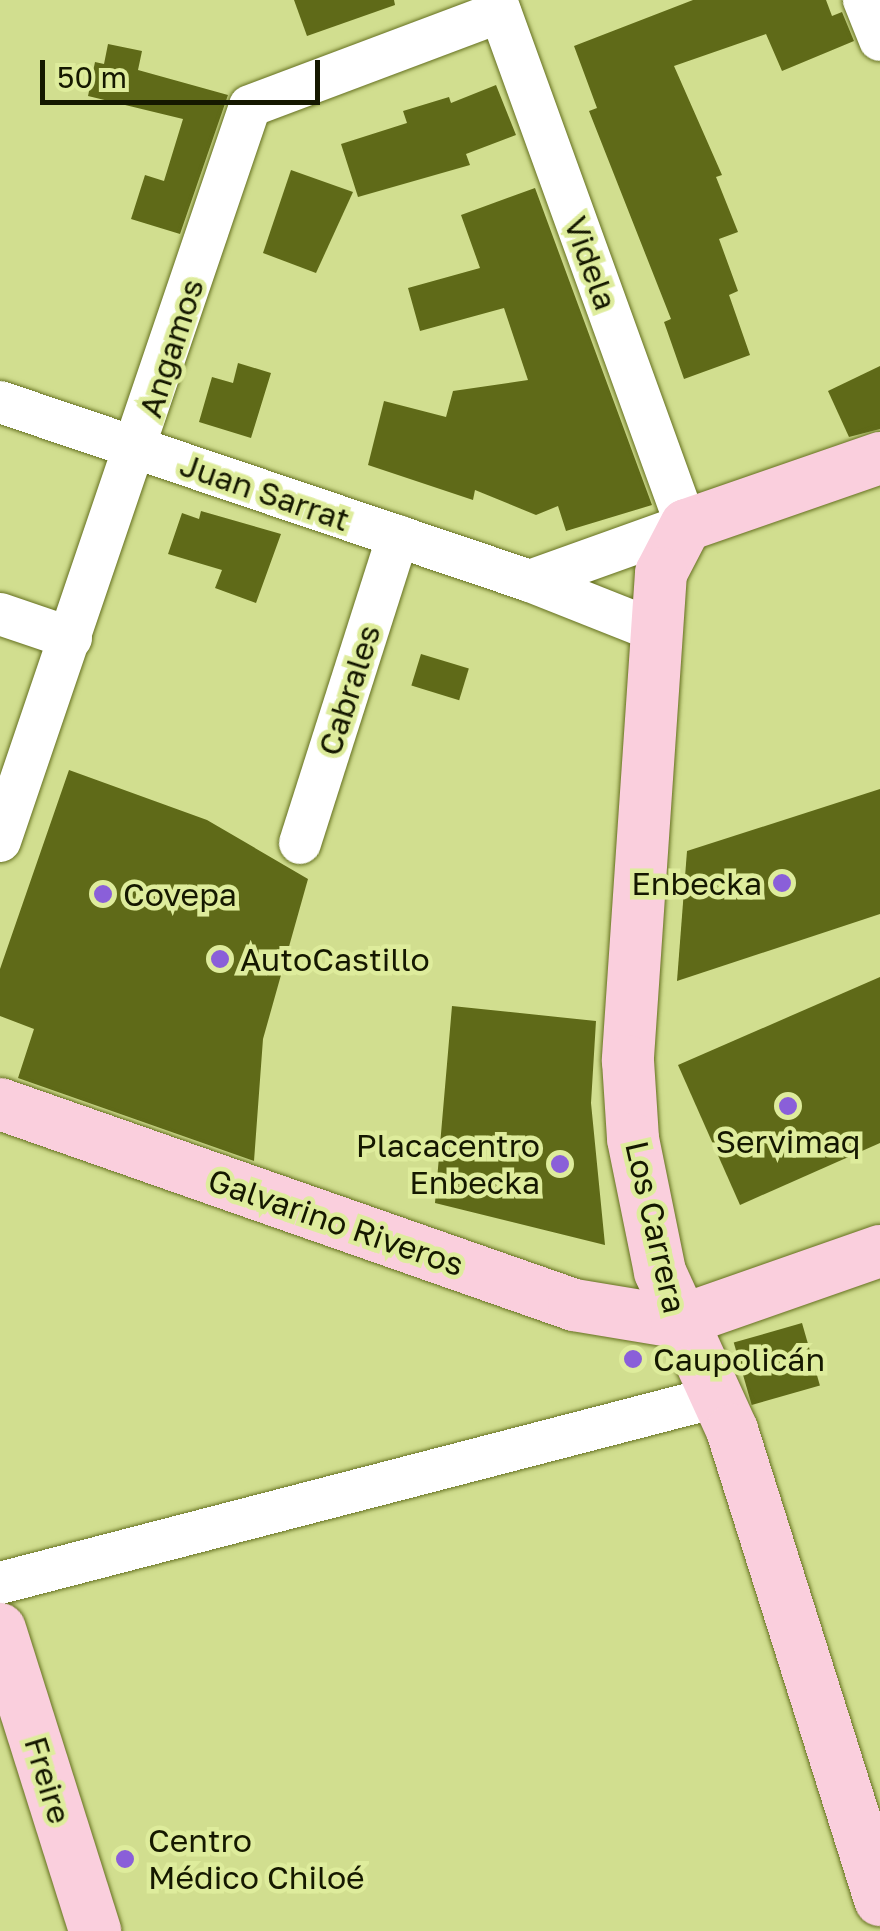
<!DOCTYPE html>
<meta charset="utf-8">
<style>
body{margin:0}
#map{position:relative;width:880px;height:1931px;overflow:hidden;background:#d1de8f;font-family:"Golos Text",sans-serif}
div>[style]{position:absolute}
.building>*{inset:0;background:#5f6a18;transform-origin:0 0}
.roads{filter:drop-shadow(0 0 2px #657020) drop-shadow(0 0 2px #657020)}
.minor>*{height:42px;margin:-21px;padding:0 21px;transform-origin:21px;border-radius:21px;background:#fff}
.major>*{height:52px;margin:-26px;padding:0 26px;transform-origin:26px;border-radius:26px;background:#facfdd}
.dots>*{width:28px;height:28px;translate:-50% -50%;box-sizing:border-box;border:5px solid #deec9c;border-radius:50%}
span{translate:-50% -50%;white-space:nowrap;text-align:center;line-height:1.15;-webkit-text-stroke:9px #deec9c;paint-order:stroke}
.street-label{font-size:32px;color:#151800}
.poi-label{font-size:32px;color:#151800}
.right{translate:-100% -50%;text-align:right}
.left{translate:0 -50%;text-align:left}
.scale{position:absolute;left:40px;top:60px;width:280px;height:45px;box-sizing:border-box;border:5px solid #151800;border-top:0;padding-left:12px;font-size:30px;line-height:35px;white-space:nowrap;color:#151800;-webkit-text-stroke:8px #deec9c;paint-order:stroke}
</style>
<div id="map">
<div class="building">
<i style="clip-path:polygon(294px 0,394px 0,395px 5px,307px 36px)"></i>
<i style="clip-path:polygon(693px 0,826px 0,832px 16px,842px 12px,854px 41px,782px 71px,766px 34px,674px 66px,722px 175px,716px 177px,738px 232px,719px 239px,738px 291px,729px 295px,750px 355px,684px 379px,664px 322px,671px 319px,589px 111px,597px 108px,574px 46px)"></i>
<i style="clip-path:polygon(108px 44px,142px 51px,138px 70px,228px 95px,180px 234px,131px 219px,145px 175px,164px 181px,183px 119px,88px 96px,95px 62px,104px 64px)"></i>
<i style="clip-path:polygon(496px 85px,516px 135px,466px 154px,470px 165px,358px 197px,341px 144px,407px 123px,403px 111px,449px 97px,451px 103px)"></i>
<i style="clip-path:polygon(291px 170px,353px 192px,316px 273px,263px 253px)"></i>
<i style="clip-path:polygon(535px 188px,652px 505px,566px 531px,558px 506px,536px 515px,475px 490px,473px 500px,368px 465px,384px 401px,446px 417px,453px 391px,528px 380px,504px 308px,420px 331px,408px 288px,480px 268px,461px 215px)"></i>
<i style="clip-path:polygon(238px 363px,271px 373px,251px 438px,199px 422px,212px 377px,233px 383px)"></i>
<i style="clip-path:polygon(880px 366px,880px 429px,849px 437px,828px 391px)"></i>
<i style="clip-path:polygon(201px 511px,281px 534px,256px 603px,215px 588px,222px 570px,168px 554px,182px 513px,199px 519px)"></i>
<i style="left:421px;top:654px;width:50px;height:33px;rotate:17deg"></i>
<i style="clip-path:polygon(69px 770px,207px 820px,308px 879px,263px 1039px,254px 1161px,18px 1078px,34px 1029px,0 1016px,0 969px)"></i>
<i style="clip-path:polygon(880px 789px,880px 914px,677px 981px,687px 851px)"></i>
<i style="clip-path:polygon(880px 977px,880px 1143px,740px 1205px,678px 1065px)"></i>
<i style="clip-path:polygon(452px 1006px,596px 1021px,591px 1103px,605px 1245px,435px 1203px)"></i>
<i style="left:802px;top:1323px;width:65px;height:71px;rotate:74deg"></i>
</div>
<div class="roads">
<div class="minor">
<i style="left:496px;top:0;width:558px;rotate:70.1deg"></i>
<i style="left:686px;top:525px;width:166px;rotate:160.3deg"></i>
<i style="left:864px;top:0;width:43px;rotate:68.2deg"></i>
<i style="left:0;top:402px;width:559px;rotate:18.66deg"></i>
<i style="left:530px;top:581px;width:133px;rotate:21.6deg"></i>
<i style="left:0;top:614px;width:75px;rotate:18.7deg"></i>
<i style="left:0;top:841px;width:776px;rotate:-71.21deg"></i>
<i style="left:250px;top:106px;width:267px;rotate:-20.6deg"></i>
<i style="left:300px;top:843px;width:322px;rotate:-72.3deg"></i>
<i style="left:0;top:1583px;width:740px;rotate:-14.56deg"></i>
</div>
<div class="major">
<i style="left:880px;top:458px;width:205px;rotate:160.9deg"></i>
<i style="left:686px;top:525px;width:54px;rotate:117.5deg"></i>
<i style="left:661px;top:573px;width:489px;rotate:93.9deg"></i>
<i style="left:628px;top:1061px;width:78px;rotate:86.3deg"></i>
<i style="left:633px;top:1139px;width:136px;rotate:78.5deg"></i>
<i style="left:660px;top:1272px;width:174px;rotate:65.5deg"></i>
<i style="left:732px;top:1430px;width:493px;rotate:72.5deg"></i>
<i style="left:0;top:1104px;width:608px;rotate:19.3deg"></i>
<i style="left:574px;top:1305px;width:104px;rotate:9.4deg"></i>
<i style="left:677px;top:1322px;width:215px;rotate:-19.3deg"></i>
<i style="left:0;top:1629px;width:317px;rotate:72.5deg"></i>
</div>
</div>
<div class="dots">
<i style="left:782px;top:883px;background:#8a5fd9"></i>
<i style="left:103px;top:894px;background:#8a5fd9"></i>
<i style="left:220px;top:959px;background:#8a5fd9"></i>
<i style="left:788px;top:1106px;background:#8a5fd9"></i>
<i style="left:560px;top:1164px;background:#8a5fd9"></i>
<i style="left:633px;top:1359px;background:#8a5fd9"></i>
<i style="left:125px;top:1859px;background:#8a5fd9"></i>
</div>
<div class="street-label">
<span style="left:591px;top:263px;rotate:70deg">Videla</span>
<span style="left:171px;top:348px;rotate:-72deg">Angamos</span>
<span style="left:265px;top:492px;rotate:19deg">Juan Sarrat</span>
<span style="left:349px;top:690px;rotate:-72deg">Cabrales</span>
<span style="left:336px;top:1222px;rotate:19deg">Galvarino Riveros</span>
<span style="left:656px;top:1227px;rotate:77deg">Los Carrera</span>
<span style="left:48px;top:1780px;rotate:73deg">Freire</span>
</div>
<div class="poi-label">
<span class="right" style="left:762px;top:883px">Enbecka</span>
<span class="left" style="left:123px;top:894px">Covepa</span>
<span class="left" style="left:240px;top:959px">AutoCastillo</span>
<span style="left:788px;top:1141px">Servimaq</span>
<span class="right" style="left:540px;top:1164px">Placacentro<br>Enbecka</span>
<span class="left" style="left:653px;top:1359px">Caupolicán</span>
<span class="left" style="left:148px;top:1859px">Centro<br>Médico Chiloé</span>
</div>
<div class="scale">50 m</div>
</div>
